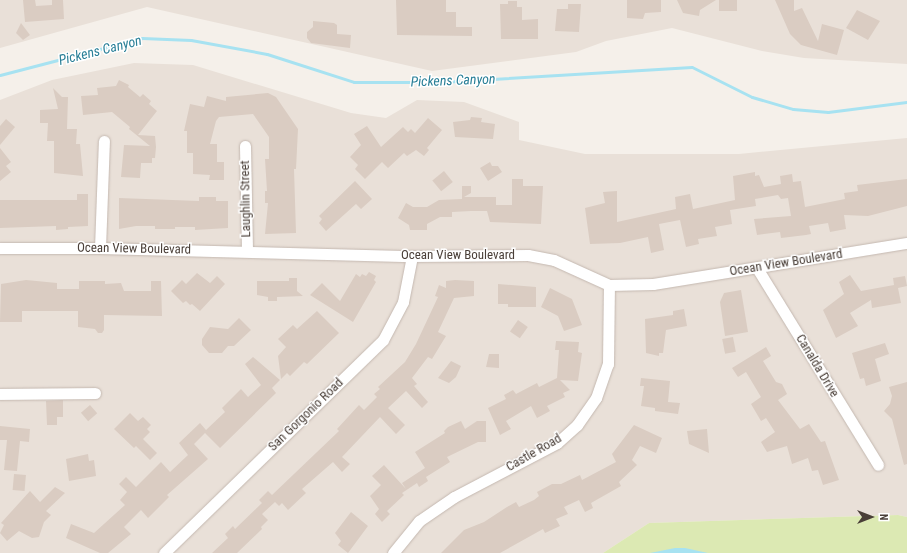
<!DOCTYPE html>
<style>
body{margin:0}
#map{position:relative;width:907px;height:553px;overflow:hidden;background:#f5f0ea;font-family:"Roboto Condensed",sans-serif}
div>[style]{position:absolute}
.residential>*{inset:0;background:#e9e0d8}
.green>*{inset:0;background:#dce9b3}
.water>*{inset:0;background:#a7e2f1}
.stream>*{height:3px;margin:-1.5px;padding:0 1.5px;transform-origin:1.5px;border-radius:1.5px;background:#a7e2f1}
.building>*{inset:0;background:#daccc2;transform-origin:0 0}
.roads{filter:drop-shadow(0 0 1px #c4b8b0) drop-shadow(0 0 1px #c4b8b0)}
.minor>*{height:11px;margin:-5.5px;padding:0 5.5px;transform-origin:5.5px;border-radius:5.5px;background:#fff}
span{translate:-50% -50%;white-space:nowrap;text-align:center;line-height:1.15;-webkit-text-stroke:3px #fff;paint-order:stroke}
.street-label{font-size:13px;color:#4a3f38}
.water-label{font-size:14px;color:#297f97;font-style:italic}
.north{position:absolute;left:851px;top:497px;width:40px;height:40px;-webkit-text-stroke:3px #fff;paint-order:stroke;rotate:90deg;font-size:11px;font-weight:700;line-height:16px;text-align:center;color:#4a3f38}
.north::after{content:'';display:block;margin:auto;width:14px;height:18px;background:#4a3f38;clip-path:polygon(50% 0,100% 100%,50% 72%,0 100%)}
</style>
<div id="map">
<div class="residential">
<i style="clip-path:polygon(0 0,907px 0,907px 64px,804px 58px,762px 51px,672px 28px,606px 41px,576px 52px,432px 71px,147px 7px,0 48px)"></i>
<i style="clip-path:polygon(134px 63px,193px 65px,351px 113px,386px 118px,417px 100px,464px 102px,519px 122px,519px 140px,585px 154px,739px 154px,907px 138px,907px 517px,898px 515px,649px 523px,603px 553px,0 553px,0 100px,52px 80px)"></i>
</div>
<div class="green">
<i style="clip-path:polygon(898px 515px,907px 517px,907px 553px,603px 553px,649px 523px)"></i>
</div>
<div class="water">
<i style="clip-path:polygon(675px 548px,685px 548px,708px 553px,650px 553px)"></i>
</div>
<div class="stream">
<i style="left:0;top:75px;width:147px;rotate:-14.6deg"></i>
<i style="left:142px;top:38px;width:49px;rotate:2.3deg"></i>
<i style="left:191px;top:40px;width:77px;rotate:10.4deg"></i>
<i style="left:267px;top:54px;width:91px;rotate:17.8deg"></i>
<i style="left:354px;top:82px;width:87px"></i>
<i style="left:441px;top:82px;width:251px;rotate:-3.4deg"></i>
<i style="left:692px;top:67px;width:67px;rotate:26.6deg"></i>
<i style="left:752px;top:97px;width:43px;rotate:16.3deg"></i>
<i style="left:793px;top:109px;width:35px;rotate:5deg"></i>
<i style="left:828px;top:112px;width:80px;rotate:-7.2deg"></i>
</div>
<div class="building">
<i style="clip-path:polygon(23px 0,35px 0,36px 6px,52px 5px,52px 0,63px 0,64px 19px,25px 22px)"></i>
<i style="clip-path:polygon(396px 0,446px 0,446px 12px,456px 12px,456px 27px,472px 27px,472px 36px,397px 35px)"></i>
<i style="clip-path:polygon(627px 0,661px 0,661px 12px,645px 13px,643px 19px,627px 18px)"></i>
<i style="clip-path:polygon(677px 0,716px 0,700px 10px,699px 16px,683px 13px)"></i>
<i style="left:719px;top:0;width:18px;height:11px"></i>
<i style="clip-path:polygon(775px 0,794px 0,794px 11px,802px 8px,818px 41px,822px 24px,844px 30px,837px 55px,801px 45px,790px 34px)"></i>
<i style="clip-path:polygon(508px 1px,517px 1px,517px 7px,522px 7px,522px 20px,538px 19px,538px 39px,501px 39px,500px 4px,508px 4px)"></i>
<i style="clip-path:polygon(568px 4px,581px 4px,579px 32px,555px 31px,557px 9px,568px 9px)"></i>
<i style="clip-path:polygon(857px 10px,880px 21px,868px 40px,846px 28px)"></i>
<i style="clip-path:polygon(313px 21px,334px 23px,337px 25px,337px 34px,351px 35px,350px 48px,311px 43px,307px 38px,307px 32px,313px 27px)"></i>
<i style="clip-path:polygon(21px 23px,30px 35px,23px 40px,16px 33px)"></i>
<i style="clip-path:polygon(119px 80px,129px 85px,128px 87px,140px 97px,143px 94px,151px 101px,149px 104px,157px 111px,138px 135px,155px 136px,156px 147px,155px 158px,152px 158px,152px 163px,141px 163px,140px 178px,121px 177px,124px 145px,150px 146px,129px 129px,130px 127px,112px 112px,83px 115px,81px 96px,98px 95px,97px 88px,116px 86px)"></i>
<i style="clip-path:polygon(53px 88px,62px 97px,68px 97px,67px 129px,77px 129px,76px 144px,80px 144px,83px 176px,54px 173px,54px 141px,47px 141px,48px 123px,40px 123px,40px 110px,58px 109px)"></i>
<i style="clip-path:polygon(268px 93px,276px 97px,298px 129px,296px 169px,294px 169px,296px 233px,265px 234px,268px 203px,265px 203px,265px 191px,267px 191px,265px 159px,269px 159px,269px 137px,253px 114px,219px 117px,216px 121px,210px 144px,217px 144px,217px 162px,224px 162px,224px 180px,209px 180px,210px 175px,193px 174px,193px 153px,187px 153px,187px 131px,184px 131px,190px 104px,204px 107px,207px 96px,226px 101px,226px 97px)"></i>
<i style="clip-path:polygon(471px 117px,482px 118px,481px 122px,495px 124px,493px 139px,455px 137px,453px 122px,470px 120px)"></i>
<i style="clip-path:polygon(428px 118px,442px 130px,427px 148px,429px 150px,424px 156px,416px 150px,407px 156px,404px 153px,388px 168px,382px 162px,365px 179px,355px 169px,358px 165px,350px 157px,361px 145px,354px 134px,367px 126px,381px 147px,403px 127px,408px 132px,411px 129px,415px 133px)"></i>
<i style="clip-path:polygon(6px 119px,15px 127px,0 145px,0 126px)"></i>
<i style="clip-path:polygon(0 148px,11px 162px,6px 166px,11px 172px,0 181px)"></i>
<i style="clip-path:polygon(490px 162px,492px 166px,498px 166px,502px 172px,488px 181px,480px 168px)"></i>
<i style="left:444px;top:171px;width:14px;height:15px;rotate:51deg"></i>
<i style="clip-path:polygon(755px 172px,755px 176px,759px 175px,764px 187px,781px 184px,780px 176px,792px 174px,793px 182px,801px 181px,805px 207px,845px 199px,844px 193px,858px 191px,857px 185px,907px 179px,907px 206px,868px 216px,844px 215px,846px 229px,830px 232px,828px 223px,809px 226px,811px 234px,806px 235px,781px 238px,780px 232px,757px 235px,754px 219px,791px 216px,788px 198px,781px 199px,778px 195px,755px 199px,756px 206px,730px 210px,732px 224px,715px 227px,717px 236px,698px 239px,699px 244px,686px 247px,680px 220px,659px 224px,664px 250px,651px 253px,648px 237px,620px 243px,590px 244px,585px 208px,605px 203px,603px 192px,617px 191px,617px 222px,676px 209px,675px 197px,690px 194px,693px 209px,735px 200px,733px 176px)"></i>
<i style="clip-path:polygon(512px 179px,523px 179px,523px 186px,543px 186px,541px 224px,490px 222px,487px 211px,471px 211px,452px 212px,452px 217px,440px 217px,427px 224px,427px 230px,410px 230px,409px 225px,398px 218px,406px 203px,413px 207px,427px 207px,439px 200px,462px 199px,462px 186px,471px 186px,471px 193px,464px 197px,496px 197px,496px 205px,512px 205px)"></i>
<i style="clip-path:polygon(355px 181px,372px 199px,361px 209px,356px 204px,326px 231px,319px 223px,322px 219px,319px 216px)"></i>
<i style="clip-path:polygon(77px 194px,88px 194px,88px 226px,68px 227px,68px 229px,56px 230px,56px 226px,0 228px,0 200px,77px 200px)"></i>
<i style="clip-path:polygon(199px 197px,216px 197px,216px 201px,228px 201px,228px 228px,195px 230px,195px 227px,175px 227px,175px 229px,155px 229px,155px 226px,136px 226px,119px 229px,119px 198px,199px 201px)"></i>
<i style="clip-path:polygon(369px 272px,376px 276px,374px 280px,376px 282px,353px 322px,310px 295px,322px 283px,340px 301px,356px 274px,360px 277px,362px 274px,366px 276px)"></i>
<i style="clip-path:polygon(197px 273px,210px 283px,217px 276px,225px 284px,200px 311px,192px 304px,190px 305px,186px 301px,183px 303px,171px 291px,182px 280px,186px 284px)"></i>
<i style="clip-path:polygon(850px 275px,861px 291px,894px 285px,893px 278px,905px 276px,907px 286px,898px 288px,901px 303px,872px 308px,871px 300px,850px 313px,858px 326px,836px 338px,823px 310px,844px 294px,839px 282px)"></i>
<i style="clip-path:polygon(289px 278px,297px 278px,297px 291px,303px 296px,277px 297px,277px 301px,268px 301px,268px 297px,257px 295px,257px 281px,289px 281px)"></i>
<i style="clip-path:polygon(26px 280px,57px 283px,57px 289px,79px 289px,79px 281px,105px 281px,105px 284px,121px 283px,124px 291px,151px 291px,151px 281px,161px 281px,162px 316px,104px 315px,104px 330px,102px 333px,98px 333px,95px 329px,78px 327px,78px 311px,22px 311px,22px 322px,0 322px,1px 284px)"></i>
<i style="clip-path:polygon(455px 280px,474px 281px,474px 296px,454px 298px,438px 332px,446px 336px,432px 359px,428px 357px,412px 378px,417px 384px,414px 386px,428px 402px,422px 408px,406px 391px,388px 408px,405px 425px,396px 434px,380px 417px,342px 457px,350px 464px,342px 472px,333px 462px,302px 489px,306px 493px,288px 510px,282px 503px,279px 506px,275px 502px,262px 514px,268px 520px,261px 527px,262px 529px,237px 553px,212px 553px,228px 538px,225px 534px,233px 526px,235px 529px,262px 503px,259px 500px,268px 491px,272px 495px,339px 431px,337px 429px,359px 405px,364px 410px,377px 397px,374px 394px,380px 389px,378px 387px,405px 362px,416px 344px,438px 297px,435px 296px,439px 285px,446px 288px,446px 281px)"></i>
<i style="clip-path:polygon(498px 284px,536px 287px,536px 307px,508px 307px,508px 304px,498px 304px)"></i>
<i style="clip-path:polygon(550px 288px,572px 299px,582px 325px,564px 331px,558px 316px,541px 307px)"></i>
<i style="clip-path:polygon(741px 290px,748px 332px,725px 336px,720px 302px,724px 293px)"></i>
<i style="clip-path:polygon(684px 309px,687px 326px,666px 330px,663px 353px,659px 353px,659px 356px,646px 353px,645px 319px,673px 315px,673px 311px)"></i>
<i style="clip-path:polygon(317px 311px,339px 333px,307px 364px,304px 362px,290px 376px,287px 373px,281px 379px,278px 356px,286px 347px,278px 339px,293px 325px,297px 329px)"></i>
<i style="clip-path:polygon(239px 318px,251px 330px,234px 346px,228px 346px,222px 353px,209px 353px,202px 345px,202px 339px,210px 327px,228px 329px)"></i>
<i style="left:518px;top:320px;width:12px;height:14px;rotate:35deg"></i>
<i style="left:733px;top:337px;width:15px;height:11px;rotate:79deg"></i>
<i style="clip-path:polygon(556px 341px,579px 342px,578px 352px,582px 353px,578px 381px,560px 380px,570px 390px,563px 393px,565px 397px,547px 406px,550px 411px,537px 418px,531px 406px,506px 421px,511px 429px,500px 435px,488px 408px,506px 399px,504px 395px,513px 390px,516px 394px,537px 383px,539px 387px,557px 378px,559px 350px,555px 350px)"></i>
<i style="clip-path:polygon(885px 343px,889px 354px,875px 359px,881px 381px,866px 386px,864px 378px,860px 379px,852px 353px)"></i>
<i style="clip-path:polygon(766px 347px,771px 356px,763px 361px,776px 382px,782px 384px,787px 394px,778px 400px,800px 429px,809px 424px,821px 442px,825px 441px,839px 480px,823px 485px,818px 470px,812px 471px,808px 458px,792px 464px,787px 446px,767px 452px,761px 442px,775px 432px,766px 418px,761px 421px,751px 404px,761px 397px,746px 372px,738px 377px,732px 368px)"></i>
<i style="clip-path:polygon(489px 354px,499px 354px,499px 368px,486px 367px)"></i>
<i style="clip-path:polygon(253px 357px,280px 380px,272px 388px,276px 393px,220px 448px,205px 433px,194px 444px,208px 459px,167px 495px,169px 497px,148px 518px,141px 510px,124px 527px,131px 534px,108px 553px,100px 553px,66px 538px,71px 524px,94px 533px,125px 505px,120px 500px,127px 492px,119px 484px,126px 477px,136px 487px,161px 462px,170px 472px,188px 455px,179px 443px,200px 423px,206px 430px,225px 412px,222px 408px,241px 389px,248px 397px,261px 385px,245px 364px)"></i>
<i style="clip-path:polygon(451px 361px,461px 366px,456px 377px,449px 383px,438px 378px)"></i>
<i style="clip-path:polygon(641px 378px,670px 381px,668px 402px,680px 403px,678px 414px,655px 411px,655px 408px,641px 406px,644px 386px,640px 386px)"></i>
<i style="clip-path:polygon(907px 382px,907px 464px,904px 465px,892px 419px,884px 411px,890px 404px,892px 396px,889px 387px)"></i>
<i style="clip-path:polygon(63px 400px,63px 417px,57px 417px,57px 425px,47px 425px,46px 401px)"></i>
<i style="left:90px;top:405px;width:11px;height:12px;rotate:49deg"></i>
<i style="clip-path:polygon(130px 413px,138px 421px,143px 417px,151px 425px,147px 429px,150px 432px,143px 439px,157px 453px,150px 460px,136px 446px,134px 448px,114px 429px)"></i>
<i style="clip-path:polygon(461px 421px,465px 429px,477px 421px,486px 421px,486px 442px,478px 442px,447px 457px,450px 462px,426px 477px,428px 481px,419px 487px,417px 483px,402px 493px,404px 495px,387px 511px,390px 514px,382px 522px,375px 514px,379px 509px,370px 496px,381px 485px,372px 476px,384px 465px,406px 489px,402px 483px,425px 468px,415px 452px,445px 433px,444px 431px,448px 427px)"></i>
<i style="clip-path:polygon(634px 425px,662px 438px,656px 453px,640px 446px,632px 460px,637px 465px,619px 482px,621px 486px,591px 503px,593px 508px,585px 512px,579px 500px,564px 507px,568px 514px,556px 519px,560px 526px,545px 533px,543px 529px,500px 553px,441px 553px,464px 530px,484px 522px,507px 507px,516px 502px,519px 507px,534px 500px,539px 496px,537px 492px,552px 484px,561px 484px,580px 475px,582px 480px,616px 462px,612px 454px)"></i>
<i style="clip-path:polygon(0 426px,30px 429px,29px 442px,20px 441px,17px 471px,4px 470px,7px 440px,0 440px)"></i>
<i style="clip-path:polygon(707px 429px,709px 453px,689px 444px,687px 431px)"></i>
<i style="clip-path:polygon(88px 454px,89px 461px,94px 460px,96px 476px,69px 481px,66px 459px)"></i>
<i style="left:14px;top:474px;width:12px;height:16px;rotate:5deg"></i>
<i style="clip-path:polygon(55px 487px,65px 493px,46px 511px,51px 515px,44px 522px,39px 537px,32px 538px,19px 531px,7px 541px,0 533px,4px 525px,1px 523px,30px 491px,40px 502px)"></i>
<i style="clip-path:polygon(351px 512px,368px 526px,348px 553px,338px 545px,341px 541px,335px 533px)"></i>
</div>
<div class="roads">
<div class="minor">
<i style="left:245px;top:146px;width:105px;rotate:88.9deg"></i>
<i style="left:0;top:248px;width:100px"></i>
<i style="left:100px;top:248px;width:312px;rotate:1.5deg"></i>
<i style="left:412px;top:256px;width:116px;rotate:-0.5deg"></i>
<i style="left:528px;top:255px;width:26px;rotate:11deg"></i>
<i style="left:554px;top:260px;width:60px;rotate:24.4deg"></i>
<i style="left:609px;top:285px;width:44px;rotate:-1.3deg"></i>
<i style="left:653px;top:284px;width:257px;rotate:-9.2deg"></i>
<i style="left:100px;top:248px;width:107px;rotate:-87.9deg"></i>
<i style="left:757px;top:268px;width:231px;rotate:58.4deg"></i>
<i style="left:0;top:394px;width:95px;rotate:-0.6deg"></i>
<i style="left:164px;top:553px;width:305px;rotate:-44.2deg"></i>
<i style="left:383px;top:340px;width:43px;rotate:-62.2deg"></i>
<i style="left:403px;top:302px;width:47px;rotate:-78.9deg"></i>
<i style="left:393px;top:553px;width:41px;rotate:-50.9deg"></i>
<i style="left:419px;top:521px;width:42px;rotate:-34.4deg"></i>
<i style="left:454px;top:497px;width:116px;rotate:-27.7deg"></i>
<i style="left:557px;top:443px;width:27px;rotate:-42deg"></i>
<i style="left:577px;top:425px;width:33px;rotate:-55deg"></i>
<i style="left:596px;top:398px;width:36px;rotate:-71deg"></i>
<i style="left:608px;top:364px;width:79px;rotate:-89.3deg"></i>
</div>
</div>
<div class="street-label">
<span style="left:246px;top:199px;rotate:-91deg">Laughlin Street</span>
<span style="left:134px;top:249px;rotate:1deg">Ocean View Boulevard</span>
<span style="left:458px;top:255px">Ocean View Boulevard</span>
<span style="left:786px;top:263px;rotate:-9deg">Ocean View Boulevard</span>
<span style="left:817px;top:366px;rotate:59deg">Canalda Drive</span>
<span style="left:306px;top:415px;rotate:-44deg">San Gorgonio Road</span>
<span style="left:534px;top:453px;rotate:-30deg">Castle Road</span>
</div>
<div class="water-label">
<span style="left:100px;top:50px;rotate:-14deg">Pickens Canyon</span>
<span style="left:453px;top:80px;rotate:-2deg">Pickens Canyon</span>
</div>
<div class="north">N</div>
</div>
